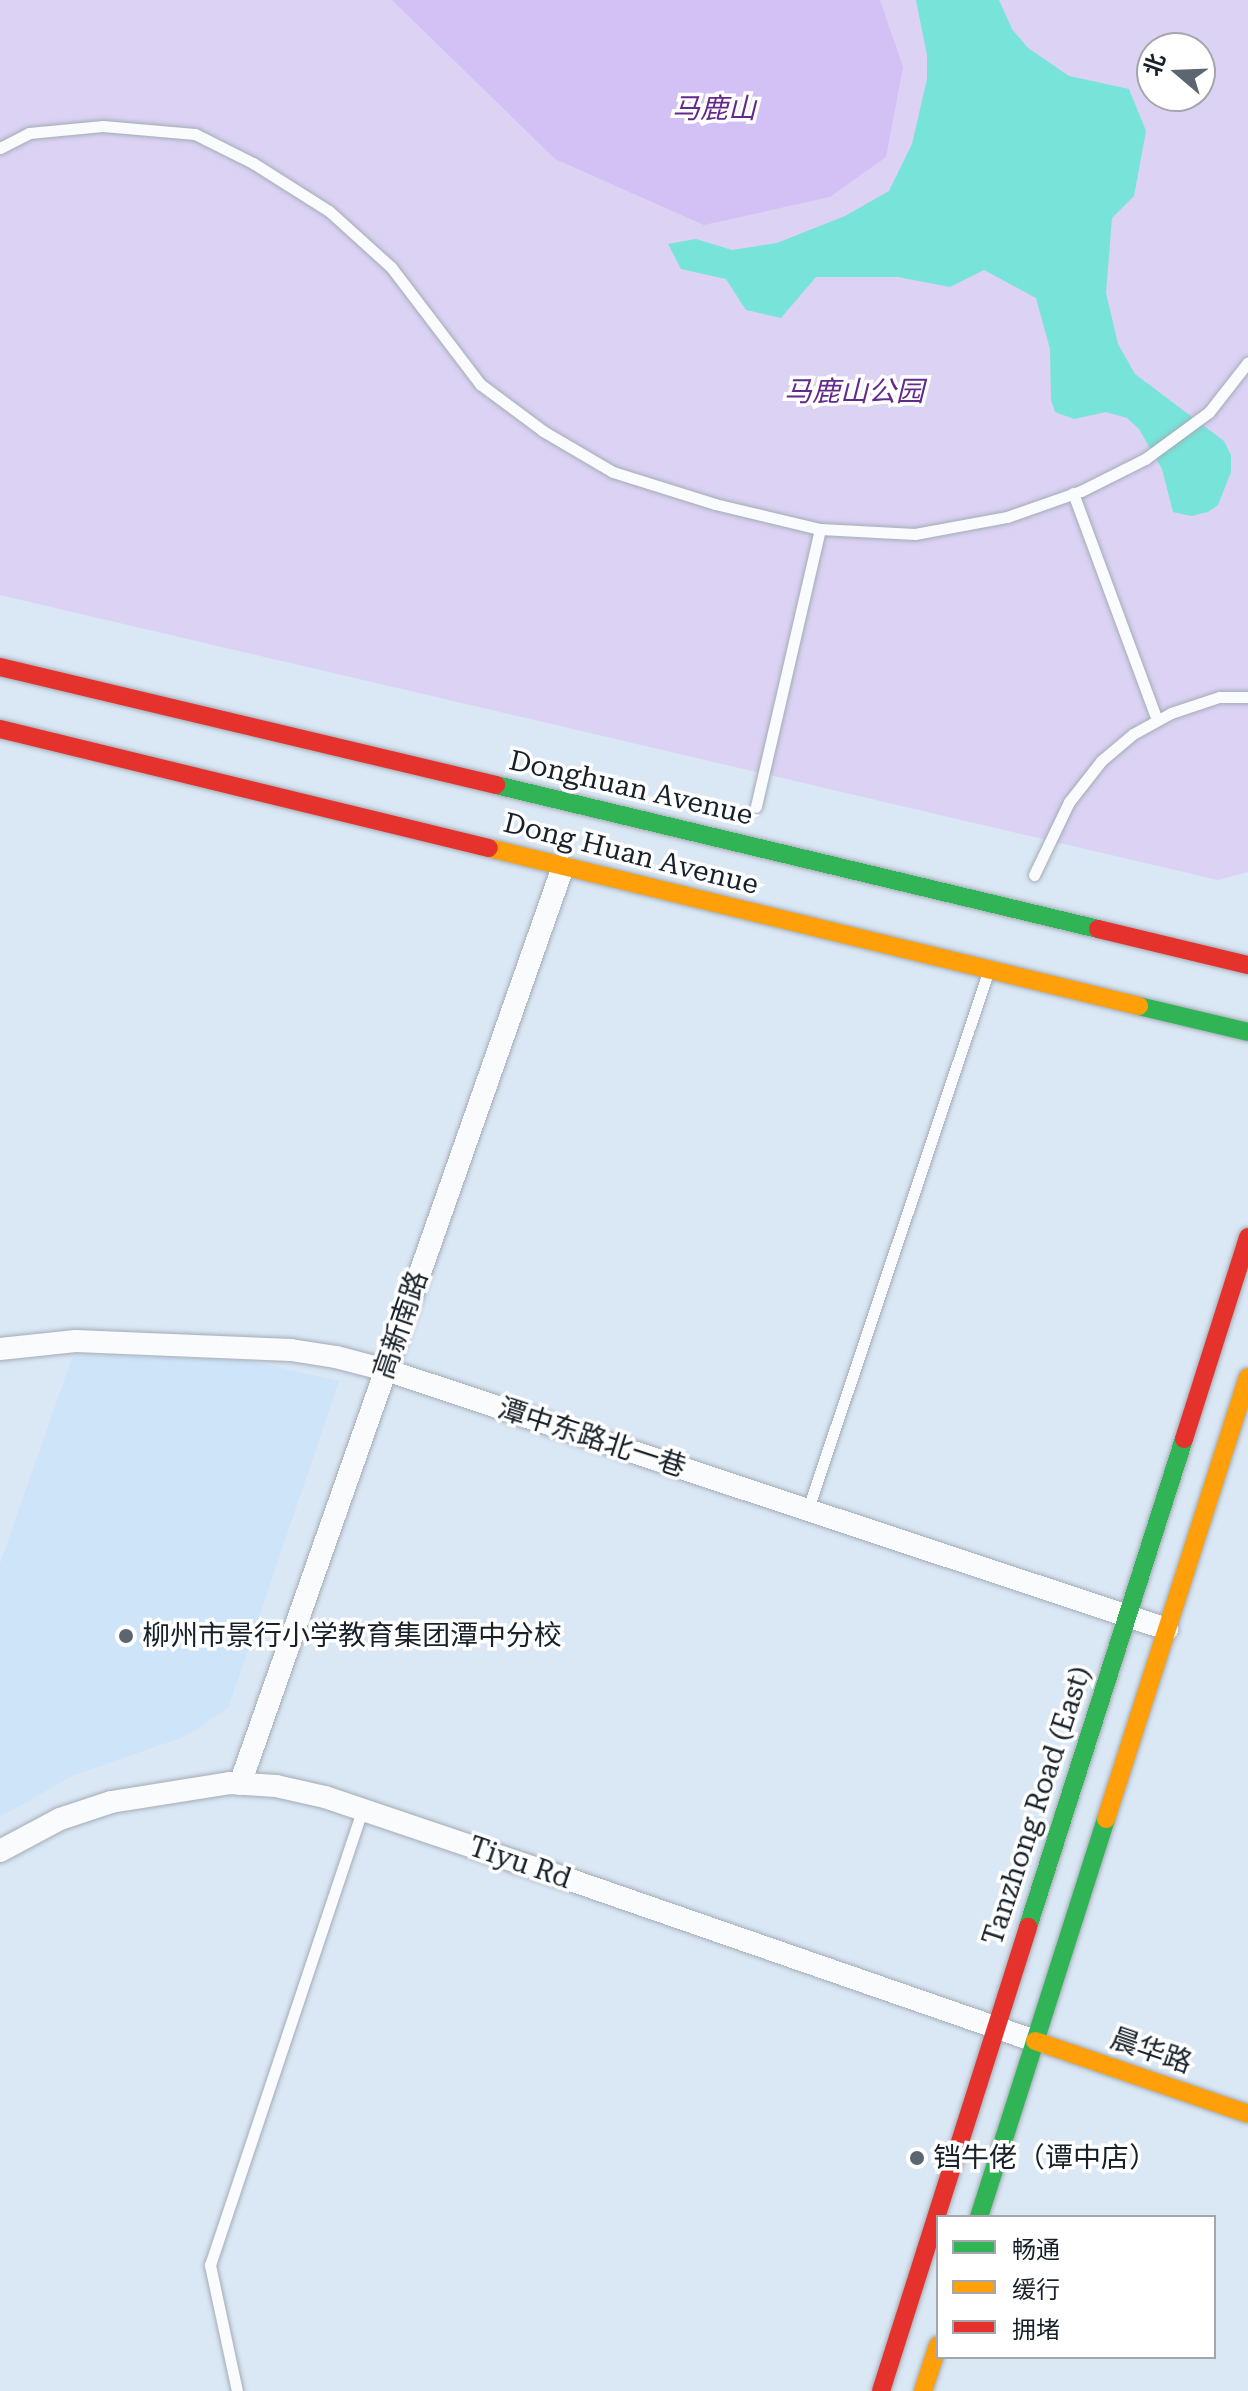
<!DOCTYPE html>
<meta charset="utf-8">
<style>
body{margin:0}
#map{position:relative;width:1248px;height:2391px;overflow:hidden;background:#dae7f4;font-family:"Roboto Serif","Noto Sans SC",serif}
div>[style]{position:absolute}
.built>*{inset:0;background:#cde4f9}
.green>*{inset:0;background:#dbd2f4}
.forest>*{inset:0;background:#d3c0f5}
.water>*{inset:0;background:#77e3d9}
.roads{filter:drop-shadow(0 0 2px #a2acb6) drop-shadow(0 0 2px #a2acb6)}
.lane>*{height:11px;margin:-5.5px;padding:0 5.5px;transform-origin:5.5px;border-radius:5.5px;background:#f9fbfd}
.street>*{height:22px;margin:-11px;padding:0 11px;transform-origin:11px;border-radius:11px;background:#f9fbfd}
.fast>*{height:18px;margin:-9px;padding:0 9px;transform-origin:9px;border-radius:9px;background:#30b455}
.slow>*{height:18px;margin:-9px;padding:0 9px;transform-origin:9px;border-radius:9px;background:#ff9f0a}
.jam>*{height:18px;margin:-9px;padding:0 9px;transform-origin:9px;border-radius:9px;background:#e5322d}
.dots>*{width:22px;height:22px;translate:-50% -50%;box-sizing:border-box;border:4px solid #fff;border-radius:50%}
span{translate:-50% -50%;white-space:nowrap;text-align:center;line-height:1.15;-webkit-text-stroke:7px #fff;paint-order:stroke}
.park-label{font-size:28px;color:#63298b;font-style:italic}
.street-label{font-size:28px;color:#18212a}
.poi-label{font-size:28px;color:#18212a}
.left{translate:0 -50%;text-align:left}
.legend{position:absolute;left:936px;top:2215px;width:280px;height:144px;box-sizing:border-box;background:#fff;border:2px solid #a3a6aa;margin:0;padding:10px 14px;list-style:none;font-size:24px;color:#18212a}
.legend li{display:flex;align-items:center;gap:16px;height:40px}
.legend b{width:40px;border:2px solid #a3a6aa}
.north{position:absolute;left:1136px;top:32px;width:80px;height:80px;box-sizing:border-box;background:#fff;border:2px solid #a3a6aa;border-radius:50%;rotate:289deg;font-size:22px;font-weight:700;line-height:32px;text-align:center;color:#18212a}
.north::after{content:'';display:block;margin:auto;width:28px;height:36px;background:#5c6671;clip-path:polygon(50% 0,100% 100%,50% 72%,0 100%)}
</style>
<div id="map">
<div class="built">
<i style="clip-path:polygon(73px 1355px,246px 1360px,339px 1381px,228px 1708px,186px 1736px,72px 1776px,0 1817px,0 1564px)"></i>
</div>
<div class="green">
<i style="clip-path:polygon(evenodd,0 0,1248px 0,1248px 872px,1218px 880px,0 595px,0 0,1152px 48px,1200px 48px,1200px 96px,1152px 96px,1152px 48px)"></i>
</div>
<div class="forest">
<i style="clip-path:polygon(392px 0,880px 0,903px 67px,886px 157px,830px 197px,704px 225px,555px 159px)"></i>
</div>
<div class="water">
<i style="clip-path:polygon(916px 0,999px 0,1012px 29px,1028px 48px,1069px 76px,1129px 89px,1146px 131px,1134px 196px,1112px 218px,1106px 293px,1118px 344px,1135px 374px,1224px 441px,1231px 455px,1231px 472px,1218px 505px,1208px 512px,1191px 516px,1173px 512px,1162px 469px,1139px 429px,1127px 418px,1106px 412px,1074px 419px,1055px 412px,1051px 400px,1050px 349px,1036px 298px,984px 270px,950px 287px,898px 277px,816px 277px,781px 318px,746px 310px,726px 279px,681px 269px,668px 244px,696px 239px,732px 250px,777px 243px,845px 216px,889px 191px,912px 144px,927px 79px,927px 55px)"></i>
</div>
<div class="roads">
<div class="lane">
<i style="left:0;top:148px;width:33px;rotate:-27deg"></i>
<i style="left:29px;top:133px;width:74px;rotate:-5.4deg"></i>
<i style="left:103px;top:126px;width:92px;rotate:5deg"></i>
<i style="left:195px;top:134px;width:65px;rotate:26.6deg"></i>
<i style="left:253px;top:163px;width:90px;rotate:32.3deg"></i>
<i style="left:329px;top:211px;width:84px;rotate:42.1deg"></i>
<i style="left:391px;top:267px;width:147px;rotate:52.7deg"></i>
<i style="left:480px;top:384px;width:79px;rotate:36.7deg"></i>
<i style="left:543px;top:431px;width:81px;rotate:30.4deg"></i>
<i style="left:613px;top:472px;width:107px;rotate:17.4deg"></i>
<i style="left:715px;top:504px;width:108px;rotate:13.4deg"></i>
<i style="left:820px;top:529px;width:285px;rotate:103deg"></i>
<i style="left:1073px;top:493px;width:242px;rotate:69.7deg"></i>
<i style="left:820px;top:529px;width:95px;rotate:3deg"></i>
<i style="left:915px;top:534px;width:94px;rotate:-10.5deg"></i>
<i style="left:1007px;top:517px;width:78px;rotate:-19.4deg"></i>
<i style="left:1081px;top:491px;width:72px;rotate:-26.6deg"></i>
<i style="left:1145px;top:459px;width:79px;rotate:-36.3deg"></i>
<i style="left:1209px;top:412px;width:63px;rotate:-52deg"></i>
<i style="left:1034px;top:875px;width:81px;rotate:-64.4deg"></i>
<i style="left:1069px;top:802px;width:52px;rotate:-52deg"></i>
<i style="left:1101px;top:761px;width:42px;rotate:-40.2deg"></i>
<i style="left:1133px;top:734px;width:43px;rotate:-28.9deg"></i>
<i style="left:1171px;top:713px;width:51px;rotate:-18.4deg"></i>
<i style="left:1219px;top:697px;width:29px"></i>
<i style="left:808px;top:1509px;width:563px;rotate:-71.47deg"></i>
<i style="left:237px;top:2391px;width:129px;rotate:-102.1deg"></i>
<i style="left:210px;top:2265px;width:480px;rotate:-71.5deg"></i>
</div>
<div class="street">
<i style="left:0;top:1349px;width:76px;rotate:-6deg"></i>
<i style="left:76px;top:1341px;width:215px;rotate:2.4deg"></i>
<i style="left:291px;top:1350px;width:46px;rotate:8.8deg"></i>
<i style="left:336px;top:1357px;width:52px;rotate:14.6deg"></i>
<i style="left:386px;top:1370px;width:823px;rotate:18.35deg"></i>
<i style="left:240px;top:1784px;width:972px;rotate:-70.6deg"></i>
<i style="left:0;top:1851px;width:68px;rotate:-28.1deg"></i>
<i style="left:60px;top:1819px;width:54px;rotate:-18.4deg"></i>
<i style="left:111px;top:1802px;width:120px;rotate:-9.1deg"></i>
<i style="left:229px;top:1783px;width:47px;rotate:3.7deg"></i>
<i style="left:276px;top:1786px;width:50px;rotate:12.7deg"></i>
<i style="left:325px;top:1797px;width:250px;rotate:18.7deg"></i>
<i style="left:562px;top:1877px;width:501px;rotate:19.12deg"></i>
</div>
<div class="fast">
<i style="left:496px;top:785px;width:619px;rotate:13.45deg"></i>
<i style="left:1139px;top:1006px;width:112px;rotate:13.4deg"></i>
<i style="left:1028px;top:1927px;width:512px;rotate:-72.27deg"></i>
<i style="left:979px;top:2217px;width:418px;rotate:-72.3deg"></i>
</div>
<div class="slow">
<i style="left:489px;top:848px;width:669px;rotate:13.66deg"></i>
<i style="left:1106px;top:1819px;width:464px;rotate:-72.2deg"></i>
<i style="left:1035px;top:2041px;width:225px;rotate:18.9deg"></i>
<i style="left:923px;top:2391px;width:48px;rotate:-71.9deg"></i>
</div>
<div class="jam">
<i style="left:0;top:667px;width:510px;rotate:13.38deg"></i>
<i style="left:0;top:729px;width:503px;rotate:13.68deg"></i>
<i style="left:1098px;top:929px;width:154px;rotate:13.5deg"></i>
<i style="left:1184px;top:1439px;width:212px;rotate:-72.4deg"></i>
<i style="left:881px;top:2391px;width:487px;rotate:-72.4deg"></i>
</div>
</div>
<div class="dots">
<i style="left:126px;top:1636px;background:#5c6671"></i>
<i style="left:917px;top:2158px;background:#5c6671"></i>
</div>
<div class="park-label">
<span style="left:714px;top:109px">马鹿山</span>
<span style="left:854px;top:392px">马鹿山公园</span>
</div>
<div class="street-label">
<span style="left:631px;top:788px;rotate:13deg">Donghuan Avenue</span>
<span style="left:631px;top:854px;rotate:14deg">Dong Huan Avenue</span>
<span style="left:401px;top:1325px;rotate:-71deg">高新南路</span>
<span style="left:592px;top:1438px;rotate:18deg">潭中东路北一巷</span>
<span style="left:1037px;top:1806px;rotate:-72deg">Tanzhong Road (East)</span>
<span style="left:520px;top:1863px;rotate:19deg">Tiyu Rd</span>
<span style="left:1151px;top:2051px;rotate:19deg">晨华路</span>
</div>
<div class="poi-label">
<span class="left" style="left:142px;top:1636px">柳州市景行小学教育集团潭中分校</span>
<span class="left" style="left:933px;top:2158px">铛牛佬（谭中店）</span>
</div>
<ul class="legend">
<li><b style="height:10px;background:#30b455"></b>畅通</li>
<li><b style="height:10px;background:#ff9f0a"></b>缓行</li>
<li><b style="height:10px;background:#e5322d"></b>拥堵</li>
</ul>
<div class="north">北</div>
</div>
